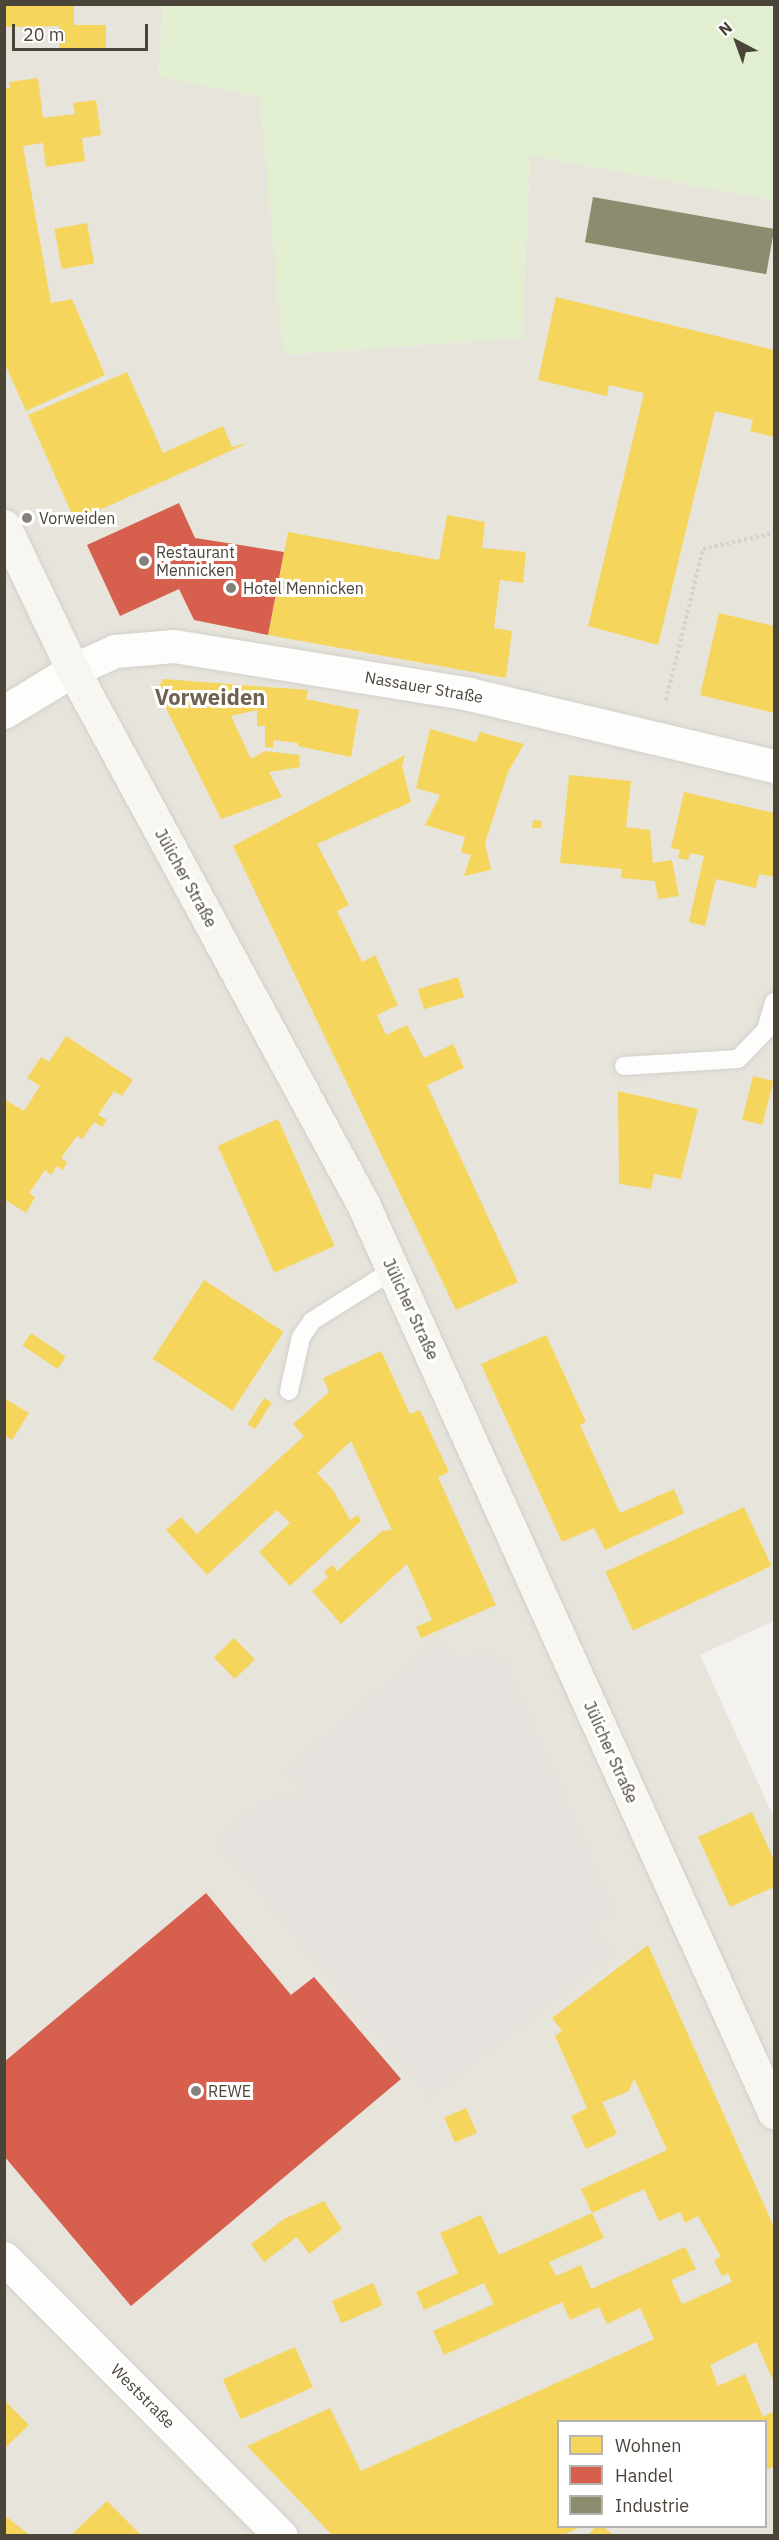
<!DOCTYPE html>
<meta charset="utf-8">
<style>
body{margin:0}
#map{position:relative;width:779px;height:2540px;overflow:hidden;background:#f4f2ee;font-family:"IBM Plex Sans",sans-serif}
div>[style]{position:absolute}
.residential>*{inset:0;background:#e7e4dc}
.green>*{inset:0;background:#e1eecf}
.parking>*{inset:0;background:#e6e3df}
.homes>*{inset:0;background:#f6d55c;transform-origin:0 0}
.shops>*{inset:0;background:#d6604d}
.industry>*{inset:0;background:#8c8c6e;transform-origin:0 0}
.path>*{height:4px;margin-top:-2px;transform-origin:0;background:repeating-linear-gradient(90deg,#d3d2cc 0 3px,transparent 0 6px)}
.roads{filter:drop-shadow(0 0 2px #d2d0cb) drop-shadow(0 0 2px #d2d0cb)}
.service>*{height:18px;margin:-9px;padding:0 9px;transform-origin:9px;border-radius:9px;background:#fdfdfc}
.minor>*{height:33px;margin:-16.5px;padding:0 16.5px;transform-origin:16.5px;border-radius:16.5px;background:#fdfdfc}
.tertiary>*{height:33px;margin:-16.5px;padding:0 16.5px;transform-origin:16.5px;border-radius:16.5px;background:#fdfdfc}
.secondary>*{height:33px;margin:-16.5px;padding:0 16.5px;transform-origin:16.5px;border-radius:16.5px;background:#f7f6f1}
.dots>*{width:16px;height:16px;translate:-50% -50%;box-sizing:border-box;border:3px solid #fff;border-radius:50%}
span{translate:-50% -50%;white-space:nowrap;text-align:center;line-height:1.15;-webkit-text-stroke:6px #fff;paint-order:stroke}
.poi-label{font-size:16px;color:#4b4439}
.left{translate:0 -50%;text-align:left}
.street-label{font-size:16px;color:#4b4439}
.district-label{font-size:22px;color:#6e6250;font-weight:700}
.frame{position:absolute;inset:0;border:6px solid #4b4439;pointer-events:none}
.legend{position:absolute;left:557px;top:2420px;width:210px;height:108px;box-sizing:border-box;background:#fff;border:2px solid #b7b4b0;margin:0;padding:8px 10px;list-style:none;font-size:18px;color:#4b4439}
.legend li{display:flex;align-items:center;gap:12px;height:30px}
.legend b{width:30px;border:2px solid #b7b4b0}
.north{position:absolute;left:707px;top:12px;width:60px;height:60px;-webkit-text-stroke:4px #fff;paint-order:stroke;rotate:319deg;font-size:16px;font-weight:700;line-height:24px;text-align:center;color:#4b4439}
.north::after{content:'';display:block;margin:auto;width:21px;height:27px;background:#4b4439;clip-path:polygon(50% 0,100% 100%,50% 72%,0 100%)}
.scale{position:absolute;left:12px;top:24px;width:136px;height:27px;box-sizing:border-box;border:3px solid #4b4439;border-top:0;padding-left:8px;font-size:18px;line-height:21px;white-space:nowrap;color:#4b4439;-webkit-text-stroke:4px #fff;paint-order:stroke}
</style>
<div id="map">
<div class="residential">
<i style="clip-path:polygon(evenodd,5px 5px,163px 5px,159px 76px,260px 97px,284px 355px,522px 338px,530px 155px,774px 200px,774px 1621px,700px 1655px,774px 1818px,774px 2535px,5px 2536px,5px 5px,558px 2422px,766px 2422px,766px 2526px,558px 2526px,558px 2422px)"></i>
</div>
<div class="green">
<i style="clip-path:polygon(163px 4px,774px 5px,774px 200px,530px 155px,522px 338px,283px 355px,260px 97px,159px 76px)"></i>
</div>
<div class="parking">
<i style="clip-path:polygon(438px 1639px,457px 1658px,490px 1652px,505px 1661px,615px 1912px,590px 1927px,612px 1954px,430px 2098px,215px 1841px,263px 1800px,307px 1796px,285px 1771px)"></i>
</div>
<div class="homes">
<i style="clip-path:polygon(4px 4px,74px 4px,74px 25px,106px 25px,106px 49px,59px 49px,59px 26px,4px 27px)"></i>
<i style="clip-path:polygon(38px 78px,43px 118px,75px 114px,73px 103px,96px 100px,101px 135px,82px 138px,85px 161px,46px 167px,43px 143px,23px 146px,51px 303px,72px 299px,105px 375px,26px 411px,4px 362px,4px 88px,10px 88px,9px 82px)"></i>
<i style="left:87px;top:223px;width:41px;height:33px;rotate:80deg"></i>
<i style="clip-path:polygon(556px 297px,774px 350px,774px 437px,750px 431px,753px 420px,715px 411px,658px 645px,588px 626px,644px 393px,609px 385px,607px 396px,538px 380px)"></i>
<i style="clip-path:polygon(127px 372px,163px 453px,223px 426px,232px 447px,248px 443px,75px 521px,28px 415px)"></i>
<i style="clip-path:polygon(447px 515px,485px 522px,482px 548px,526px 552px,523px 583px,500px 580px,494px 628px,512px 631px,506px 678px,268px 635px,288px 532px,439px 560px)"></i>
<i style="clip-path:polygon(719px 613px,774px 626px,774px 713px,700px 695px)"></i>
<i style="clip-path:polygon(163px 679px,308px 690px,306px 699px,359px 710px,351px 757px,298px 746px,298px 743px,273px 740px,273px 748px,265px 747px,265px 726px,257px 726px,257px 710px,231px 716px,251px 759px,265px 751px,299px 755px,300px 767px,269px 772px,282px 797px,221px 819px,157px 690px)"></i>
<i style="clip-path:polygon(430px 729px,476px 742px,480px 732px,524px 744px,508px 772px,485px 843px,491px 870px,464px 876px,471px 855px,461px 852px,465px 837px,425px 825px,440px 795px,416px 788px)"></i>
<i style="clip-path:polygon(405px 755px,402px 766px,411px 802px,317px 844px,349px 905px,337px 911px,362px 962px,375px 955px,398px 1005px,377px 1015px,386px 1035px,407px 1025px,424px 1058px,453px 1044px,464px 1068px,427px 1085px,518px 1282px,456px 1310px,233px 846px)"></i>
<i style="clip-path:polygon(569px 775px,631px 781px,626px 827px,650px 830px,653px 863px,672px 860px,679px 896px,658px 899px,655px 881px,621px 878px,622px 869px,560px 863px)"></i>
<i style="clip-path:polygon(684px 792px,774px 813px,774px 877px,759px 874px,756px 888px,716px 879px,705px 926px,689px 922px,704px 856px,690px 853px,688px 860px,678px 858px,680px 850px,671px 848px)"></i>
<i style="clip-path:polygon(533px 820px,542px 821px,541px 828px,532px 828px)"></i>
<i style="left:458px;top:977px;width:21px;height:42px;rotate:73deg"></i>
<i style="clip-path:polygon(66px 1036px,133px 1080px,122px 1096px,114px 1091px,98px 1115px,107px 1120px,102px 1127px,94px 1122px,82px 1139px,77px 1136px,61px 1158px,67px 1162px,63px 1170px,57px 1166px,51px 1175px,45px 1170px,29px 1193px,35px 1197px,26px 1213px,4px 1199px,4px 1099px,24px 1111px,40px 1086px,27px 1078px,41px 1057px,49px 1062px)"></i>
<i style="left:753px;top:1076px;width:21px;height:45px;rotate:14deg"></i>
<i style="clip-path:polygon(618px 1091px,698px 1109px,681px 1179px,654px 1174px,651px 1189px,619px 1184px)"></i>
<i style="left:278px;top:1119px;width:139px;height:66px;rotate:66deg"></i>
<i style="left:204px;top:1280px;width:95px;height:94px;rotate:33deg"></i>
<i style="left:31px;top:1333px;width:42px;height:15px;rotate:34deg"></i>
<i style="clip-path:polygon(546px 1335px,586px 1422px,580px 1425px,620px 1513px,674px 1489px,684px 1513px,605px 1550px,594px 1528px,562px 1542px,481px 1364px)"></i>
<i style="clip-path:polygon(381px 1351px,410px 1414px,420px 1410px,449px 1472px,438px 1477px,496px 1605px,421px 1638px,416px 1627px,432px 1620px,407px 1564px,341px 1624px,312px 1591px,328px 1577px,324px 1572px,332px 1565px,337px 1571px,382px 1531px,392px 1530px,351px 1441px,317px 1473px,333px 1490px,350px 1520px,358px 1515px,361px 1521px,290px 1586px,259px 1552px,290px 1523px,277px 1510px,207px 1575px,166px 1530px,181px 1517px,197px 1534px,304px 1436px,293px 1424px,329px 1392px,323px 1378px)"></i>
<i style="clip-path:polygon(4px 1398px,29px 1413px,12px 1440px,4px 1435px)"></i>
<i style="left:264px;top:1398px;width:9px;height:31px;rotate:32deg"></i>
<i style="left:744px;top:1507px;width:65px;height:153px;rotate:65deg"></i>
<i style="left:234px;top:1638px;width:30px;height:28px;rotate:46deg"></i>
<i style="clip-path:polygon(752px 1812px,774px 1860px,774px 1887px,730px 1907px,698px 1837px)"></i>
<i style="clip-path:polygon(evenodd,648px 1945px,774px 2227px,774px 2382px,756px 2342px,710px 2365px,718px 2386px,745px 2374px,763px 2417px,774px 2411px,774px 2466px,766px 2470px,765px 2421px,558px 2421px,558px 2526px,583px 2526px,563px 2535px,332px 2535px,247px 2446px,330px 2408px,361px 2471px,654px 2339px,640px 2308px,607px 2324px,599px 2307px,570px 2320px,562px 2302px,444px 2355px,433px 2331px,494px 2304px,484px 2283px,424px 2310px,416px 2292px,458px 2273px,440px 2233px,481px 2215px,499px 2255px,592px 2213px,581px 2189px,667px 2150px,634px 2078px,629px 2091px,602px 2102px,617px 2134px,586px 2149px,571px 2116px,587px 2108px,555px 2036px,562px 2031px,552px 2018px,648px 1945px,644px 2189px,659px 2221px,680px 2212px,685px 2223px,698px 2216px,721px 2257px,714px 2260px,722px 2276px,728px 2273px,732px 2282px,682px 2304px,671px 2280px,696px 2269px,685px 2247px,591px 2289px,581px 2265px,556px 2276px,549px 2262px,604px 2238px,592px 2213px,644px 2189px)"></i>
<i style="left:466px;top:2108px;width:27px;height:24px;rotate:66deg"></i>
<i style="clip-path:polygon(324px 2201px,342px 2229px,309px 2254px,297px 2237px,264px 2262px,251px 2244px,284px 2219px)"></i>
<i style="left:373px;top:2283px;width:24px;height:45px;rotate:66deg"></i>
<i style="left:295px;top:2347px;width:44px;height:79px;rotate:66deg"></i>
<i style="clip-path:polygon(4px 2400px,29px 2425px,4px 2449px)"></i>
<i style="clip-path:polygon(107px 2501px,141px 2535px,71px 2535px)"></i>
<i style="clip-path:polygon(4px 2515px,27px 2533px,30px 2535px,4px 2535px)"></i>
<i style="clip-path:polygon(596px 2526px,603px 2526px,613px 2535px,588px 2535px)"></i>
</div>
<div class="shops">
<i style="clip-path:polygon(179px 503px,195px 538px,284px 552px,268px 635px,194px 620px,179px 589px,120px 616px,87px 545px)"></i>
<i style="clip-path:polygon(206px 1893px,291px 1995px,314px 1977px,401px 2079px,131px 2306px,4px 2156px,4px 2062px)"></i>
</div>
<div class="industry">
<i style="left:593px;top:197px;width:184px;height:46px;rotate:10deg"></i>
</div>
<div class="path">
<i style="left:666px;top:700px;width:155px;rotate:-76.2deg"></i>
<i style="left:703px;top:549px;width:73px;rotate:-12.7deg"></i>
</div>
<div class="roads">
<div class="service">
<i style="left:624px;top:1066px;width:114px;rotate:-3.5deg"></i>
<i style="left:738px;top:1059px;width:40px;rotate:-46deg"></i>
<i style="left:766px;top:1030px;width:29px;rotate:-74deg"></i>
<i style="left:289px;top:1391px;width:55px;rotate:-77.5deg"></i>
<i style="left:301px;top:1337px;width:19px;rotate:-55deg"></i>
<i style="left:312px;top:1321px;width:96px;rotate:-32.2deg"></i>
</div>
<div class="minor">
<i style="left:73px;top:670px;width:46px;rotate:-24.3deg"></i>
<i style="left:115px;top:651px;width:59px;rotate:-4.8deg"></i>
<i style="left:174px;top:646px;width:299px;rotate:9.2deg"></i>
<i style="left:469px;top:694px;width:313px;rotate:13.3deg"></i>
<i style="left:4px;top:2258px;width:392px;rotate:45.1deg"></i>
</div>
<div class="tertiary">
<i style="left:4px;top:712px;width:81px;rotate:-31.3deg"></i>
</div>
<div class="secondary">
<i style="left:4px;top:526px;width:160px;rotate:64.4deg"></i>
<i style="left:73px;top:670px;width:608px;rotate:61.49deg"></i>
<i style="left:363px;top:1204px;width:997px;rotate:65.65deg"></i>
</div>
</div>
<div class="dots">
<i style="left:27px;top:518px;background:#868178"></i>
<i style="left:144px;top:561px;background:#868178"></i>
<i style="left:231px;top:588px;background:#868178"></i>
<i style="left:196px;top:2091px;background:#868178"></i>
</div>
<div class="poi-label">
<span class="left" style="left:39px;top:518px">Vorweiden</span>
<span class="left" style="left:156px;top:561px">Restaurant<br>Mennicken</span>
<span class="left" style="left:243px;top:588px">Hotel Mennicken</span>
<span class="left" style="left:208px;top:2091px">REWE</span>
</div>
<div class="street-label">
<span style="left:424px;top:687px;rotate:10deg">Nassauer Straße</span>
<span style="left:186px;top:878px;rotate:61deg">Jülicher Straße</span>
<span style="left:411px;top:1309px;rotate:65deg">Jülicher Straße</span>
<span style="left:611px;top:1752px;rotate:66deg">Jülicher Straße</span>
<span style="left:143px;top:2396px;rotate:45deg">Weststraße</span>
</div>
<div class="district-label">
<span style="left:210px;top:697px">Vorweiden</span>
</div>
<div class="frame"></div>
<ul class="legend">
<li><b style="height:16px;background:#f6d55c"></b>Wohnen</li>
<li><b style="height:16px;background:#d6604d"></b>Handel</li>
<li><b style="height:16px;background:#8c8c6e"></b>Industrie</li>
</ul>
<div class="north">N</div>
<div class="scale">20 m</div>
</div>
